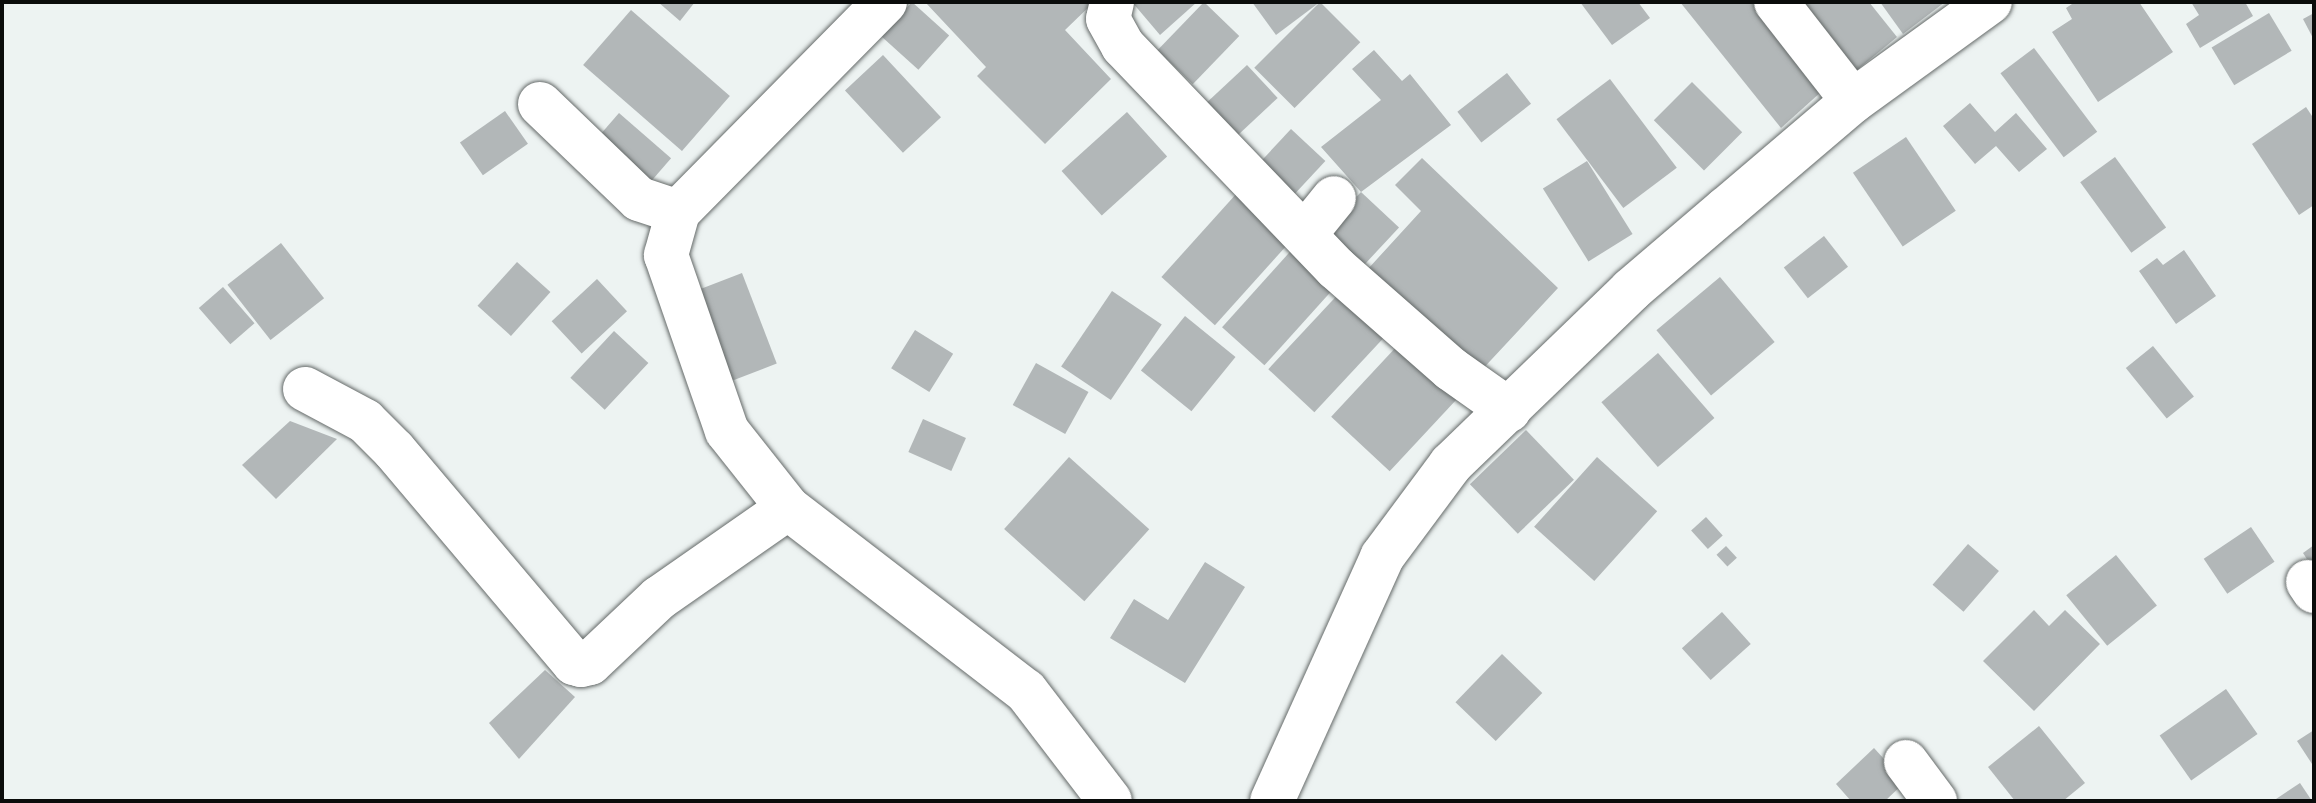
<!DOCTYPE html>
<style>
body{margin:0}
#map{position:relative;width:2316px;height:803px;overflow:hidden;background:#edf3f2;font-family:Raleway,sans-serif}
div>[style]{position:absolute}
.building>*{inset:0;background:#b2b7b8;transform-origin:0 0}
.roads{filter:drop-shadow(0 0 2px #656a69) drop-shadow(0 0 2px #656a69)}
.minor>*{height:44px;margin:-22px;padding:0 22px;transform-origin:22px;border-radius:22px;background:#fff}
span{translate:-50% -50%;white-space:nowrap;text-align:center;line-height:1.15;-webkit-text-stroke:8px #edf3f2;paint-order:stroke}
.frame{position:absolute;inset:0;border:4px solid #0a0c0b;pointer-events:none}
</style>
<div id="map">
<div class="building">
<i style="clip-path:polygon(658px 2px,695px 2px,680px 21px)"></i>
<i style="left:912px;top:2px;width:50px;height:46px;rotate:42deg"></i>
<i style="clip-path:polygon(925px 2px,1094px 2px,1065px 30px,1111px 79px,1045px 144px,977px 76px,986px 67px)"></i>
<i style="clip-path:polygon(1132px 2px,1197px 2px,1160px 35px)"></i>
<i style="left:1204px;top:2px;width:49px;height:67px;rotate:44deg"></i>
<i style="clip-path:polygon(1252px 2px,1320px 2px,1276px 35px)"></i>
<i style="left:1320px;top:2px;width:57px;height:93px;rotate:45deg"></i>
<i style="clip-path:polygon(1580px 2px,1638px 2px,1650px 18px,1612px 45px)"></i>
<i style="clip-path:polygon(1680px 2px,1764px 2px,1831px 83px,1781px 128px)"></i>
<i style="clip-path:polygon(1783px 2px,1869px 2px,1897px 37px,1845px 80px)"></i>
<i style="clip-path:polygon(1880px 2px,1945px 2px,1903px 34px)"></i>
<i style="clip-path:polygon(2075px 2px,2139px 2px,2173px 52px,2098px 102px,2052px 32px,2072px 19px,2066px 8px)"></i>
<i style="clip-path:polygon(2191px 2px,2245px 2px,2253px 16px,2200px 48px,2186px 24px,2199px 15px)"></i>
<i style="left:631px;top:10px;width:131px;height:73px;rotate:41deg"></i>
<i style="left:2269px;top:13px;width:44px;height:67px;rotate:59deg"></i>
<i style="clip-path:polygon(2314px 13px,2314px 40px,2303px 19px)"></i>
<i style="left:2034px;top:48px;width:105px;height:42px;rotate:53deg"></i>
<i style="clip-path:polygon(1374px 50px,1402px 81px,1410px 74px,1451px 125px,1361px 192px,1321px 147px,1381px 100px,1352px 69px)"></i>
<i style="left:883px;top:55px;width:85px;height:52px;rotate:47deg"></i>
<i style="left:1247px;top:65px;width:45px;height:66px;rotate:47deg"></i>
<i style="left:1507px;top:73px;width:39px;height:63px;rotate:52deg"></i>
<i style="left:1610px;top:79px;width:111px;height:67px;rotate:53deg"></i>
<i style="left:1692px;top:82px;width:71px;height:54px;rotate:45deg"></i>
<i style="clip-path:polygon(1970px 103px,1995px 132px,2016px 113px,2047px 149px,2019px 172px,1996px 146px,1975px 164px,1943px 126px)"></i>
<i style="clip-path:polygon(2306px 107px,2314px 119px,2314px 205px,2299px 215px,2252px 144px)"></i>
<i style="left:505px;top:111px;width:40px;height:55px;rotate:55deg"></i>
<i style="left:1127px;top:112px;width:60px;height:88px;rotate:48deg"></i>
<i style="left:619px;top:113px;width:69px;height:41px;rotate:41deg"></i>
<i style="left:1291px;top:129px;width:47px;height:59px;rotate:43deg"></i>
<i style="left:1906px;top:137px;width:89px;height:64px;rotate:56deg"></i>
<i style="left:2115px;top:157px;width:87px;height:43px;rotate:54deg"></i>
<i style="clip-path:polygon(1422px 158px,1558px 288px,1478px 374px,1367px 270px,1421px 211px,1395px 185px)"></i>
<i style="left:1587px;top:161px;width:86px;height:52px;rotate:58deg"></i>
<i style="left:1361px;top:192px;width:52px;height:58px;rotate:43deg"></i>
<i style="left:1237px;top:193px;width:72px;height:113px;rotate:42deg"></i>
<i style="left:1824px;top:236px;width:39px;height:51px;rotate:52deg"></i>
<i style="left:281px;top:243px;width:70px;height:68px;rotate:52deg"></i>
<i style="left:1297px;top:244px;width:57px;height:112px;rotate:42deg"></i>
<i style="clip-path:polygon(2184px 250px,2216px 296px,2176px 324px,2139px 271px,2157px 258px,2163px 265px)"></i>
<i style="left:517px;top:262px;width:45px;height:59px;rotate:42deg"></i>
<i style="left:742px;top:273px;width:97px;height:59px;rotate:69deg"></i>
<i style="left:1720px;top:277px;width:85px;height:83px;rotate:50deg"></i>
<i style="left:597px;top:279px;width:44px;height:62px;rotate:47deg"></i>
<i style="left:223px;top:287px;width:48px;height:32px;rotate:49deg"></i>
<i style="left:1344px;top:288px;width:63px;height:111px;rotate:43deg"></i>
<i style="left:1112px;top:291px;width:60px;height:91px;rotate:34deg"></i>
<i style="left:1185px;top:316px;width:65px;height:70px;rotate:39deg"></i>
<i style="left:915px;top:330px;width:45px;height:45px;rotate:32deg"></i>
<i style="left:614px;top:331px;width:47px;height:64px;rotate:43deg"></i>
<i style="left:1398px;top:345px;width:80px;height:98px;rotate:43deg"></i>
<i style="left:2153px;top:346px;width:65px;height:35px;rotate:51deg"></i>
<i style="left:1658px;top:353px;width:86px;height:75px;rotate:49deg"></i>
<i style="left:1036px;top:363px;width:60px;height:48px;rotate:29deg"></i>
<i style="left:923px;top:419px;width:47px;height:36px;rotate:24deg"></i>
<i style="clip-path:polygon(290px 421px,337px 439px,276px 499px,242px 465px)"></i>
<i style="left:1526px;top:430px;width:69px;height:78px;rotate:46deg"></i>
<i style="left:1069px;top:457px;width:108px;height:97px;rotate:42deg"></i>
<i style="left:1597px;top:457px;width:81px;height:94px;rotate:42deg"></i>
<i style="left:1706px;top:517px;width:25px;height:20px;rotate:48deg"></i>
<i style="left:2251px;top:527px;width:42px;height:57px;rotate:56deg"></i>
<i style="left:1968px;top:544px;width:41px;height:54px;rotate:41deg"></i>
<i style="clip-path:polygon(2314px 545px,2314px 570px,2303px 553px)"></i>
<i style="left:1726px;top:546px;width:16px;height:13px;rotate:47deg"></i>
<i style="left:2116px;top:555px;width:65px;height:64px;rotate:51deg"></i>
<i style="clip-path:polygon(1205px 562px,1245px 587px,1185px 683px,1110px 638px,1134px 599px,1168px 620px)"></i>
<i style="clip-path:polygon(2034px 610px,2049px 626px,2065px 610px,2100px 644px,2034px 711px,1983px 661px)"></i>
<i style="left:1722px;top:612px;width:43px;height:54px;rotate:48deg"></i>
<i style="left:1502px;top:654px;width:56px;height:67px;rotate:44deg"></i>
<i style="clip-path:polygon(545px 670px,575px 697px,519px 759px,489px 723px)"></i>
<i style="left:2226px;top:689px;width:55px;height:81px;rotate:55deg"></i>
<i style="clip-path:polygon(2039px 726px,2085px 783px,2063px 801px,2015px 801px,1988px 767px)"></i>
<i style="clip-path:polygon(2314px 730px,2314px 767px,2297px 741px)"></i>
<i style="clip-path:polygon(1874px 748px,1905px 782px,1885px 801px,1851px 801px,1836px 784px)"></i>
<i style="clip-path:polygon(2300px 783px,2312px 801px,2273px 801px)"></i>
</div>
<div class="roads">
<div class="minor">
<i style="left:885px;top:2px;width:295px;rotate:134.6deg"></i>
<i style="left:678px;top:212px;width:45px;rotate:105.6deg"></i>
<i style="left:666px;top:255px;width:186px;rotate:70.9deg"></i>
<i style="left:727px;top:431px;width:98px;rotate:51.6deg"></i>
<i style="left:788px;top:508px;width:300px;rotate:37.6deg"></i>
<i style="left:1026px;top:691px;width:138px;rotate:52.6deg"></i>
<i style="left:1112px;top:2px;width:17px;rotate:103deg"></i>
<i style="left:1108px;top:19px;width:31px;rotate:61deg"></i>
<i style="left:1123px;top:46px;width:308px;rotate:46.2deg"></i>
<i style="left:1336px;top:268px;width:153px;rotate:41.3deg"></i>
<i style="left:1451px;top:369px;width:71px;rotate:35.3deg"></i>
<i style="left:1776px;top:2px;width:125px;rotate:52.1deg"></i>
<i style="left:540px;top:104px;width:137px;rotate:43.8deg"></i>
<i style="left:639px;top:199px;width:41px;rotate:18.4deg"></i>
<i style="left:1305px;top:234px;width:46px;rotate:-51.1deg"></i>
<i style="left:305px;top:389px;width:68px;rotate:28.1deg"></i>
<i style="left:365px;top:421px;width:41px;rotate:45deg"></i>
<i style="left:394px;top:450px;width:279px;rotate:49.8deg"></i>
<i style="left:574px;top:663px;width:7px;rotate:16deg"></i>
<i style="left:581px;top:665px;width:9px;rotate:-13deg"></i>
<i style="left:590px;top:663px;width:95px;rotate:-43.3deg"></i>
<i style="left:659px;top:598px;width:157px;rotate:-34.9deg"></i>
<i style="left:2308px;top:582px;width:11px;rotate:56deg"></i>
<i style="left:1906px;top:762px;width:49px;rotate:53.4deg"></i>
<i style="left:1272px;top:801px;width:268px;rotate:-65.7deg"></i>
<i style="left:1382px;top:557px;width:116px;rotate:-53.4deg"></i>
<i style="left:1451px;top:464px;width:250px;rotate:-44deg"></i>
<i style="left:1631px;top:290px;width:125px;rotate:-40.5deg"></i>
<i style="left:1726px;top:209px;width:167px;rotate:-40.4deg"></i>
<i style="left:1853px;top:101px;width:169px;rotate:-35.9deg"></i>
</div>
</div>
<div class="frame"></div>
</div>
